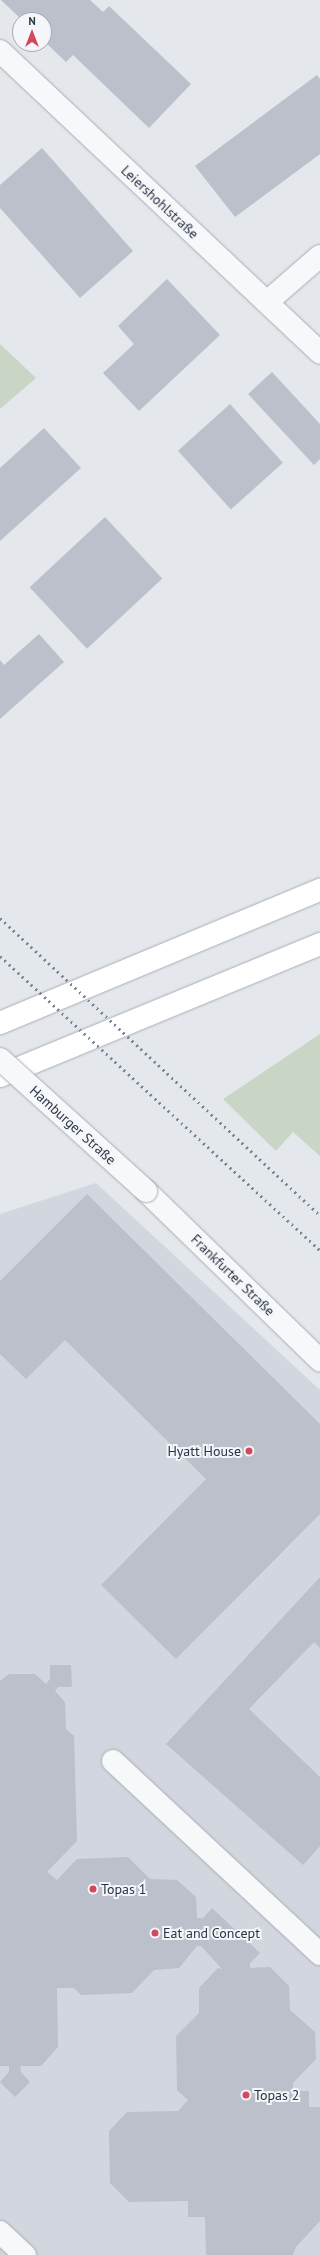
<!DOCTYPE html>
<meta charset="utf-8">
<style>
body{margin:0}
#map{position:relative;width:320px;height:2255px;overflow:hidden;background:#e4e7ec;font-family:"PT Sans",sans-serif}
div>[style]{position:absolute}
.built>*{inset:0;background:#d2d6de}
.green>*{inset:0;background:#c9d6c5}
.building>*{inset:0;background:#bbc0ca;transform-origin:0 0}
.roads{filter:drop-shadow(0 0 1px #a9aeb7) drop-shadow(0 0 1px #a9aeb7)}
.minor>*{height:22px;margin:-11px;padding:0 11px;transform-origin:11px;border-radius:11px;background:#f7f8fa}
.highway>*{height:22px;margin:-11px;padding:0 11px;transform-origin:11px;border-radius:11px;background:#fff}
.rail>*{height:3px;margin-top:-1.5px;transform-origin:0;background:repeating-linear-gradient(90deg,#7d8696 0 2px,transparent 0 6px)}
.bridges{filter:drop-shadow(0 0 1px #a9aeb7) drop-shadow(0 0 1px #a9aeb7)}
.minor-bridge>*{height:22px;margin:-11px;padding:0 11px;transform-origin:11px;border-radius:11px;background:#f7f8fa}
.dots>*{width:11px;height:11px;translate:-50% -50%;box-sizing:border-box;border:2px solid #f4f6f9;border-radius:50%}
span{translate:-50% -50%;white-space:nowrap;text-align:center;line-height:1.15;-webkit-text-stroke:4px #f4f6f9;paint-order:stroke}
.street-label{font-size:14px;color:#2b3445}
.poi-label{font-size:14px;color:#2b3445}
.right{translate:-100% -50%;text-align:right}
.left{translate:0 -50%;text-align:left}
.north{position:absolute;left:12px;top:12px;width:40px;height:40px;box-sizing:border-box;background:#f4f6f9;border:1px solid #a4a8b1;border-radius:50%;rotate:0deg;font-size:11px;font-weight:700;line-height:16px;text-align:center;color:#2b3445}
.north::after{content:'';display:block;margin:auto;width:14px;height:18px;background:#d1495b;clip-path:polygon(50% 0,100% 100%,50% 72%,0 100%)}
</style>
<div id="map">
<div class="built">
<i style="clip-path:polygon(96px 1183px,320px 1390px,320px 2255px,0 2255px,0 1214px)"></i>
</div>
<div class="green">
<i style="clip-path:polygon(0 344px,36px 378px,0 409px)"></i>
<i style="clip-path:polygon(320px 1034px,320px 1156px,293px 1132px,276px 1151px,223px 1099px)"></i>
</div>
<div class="building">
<i style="clip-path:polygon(1px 0,90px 0,103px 12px,109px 6px,191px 84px,149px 128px,73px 55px,66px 62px,44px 41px,44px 20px,22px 20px)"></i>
<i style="clip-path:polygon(317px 75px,320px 79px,320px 154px,235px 217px,195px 166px)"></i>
<i style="clip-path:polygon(42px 148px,133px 251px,80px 298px,0 208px,0 185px)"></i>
<i style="clip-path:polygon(167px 279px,220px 335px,139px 411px,103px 373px,134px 344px,118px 326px)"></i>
<i style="clip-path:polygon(272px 372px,320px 424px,320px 459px,314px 465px,248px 394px)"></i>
<i style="left:230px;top:404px;width:79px;height:70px;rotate:48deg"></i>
<i style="clip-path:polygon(44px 428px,81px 468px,0 541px,0 468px)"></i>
<i style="left:105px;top:517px;width:84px;height:103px;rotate:47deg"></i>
<i style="clip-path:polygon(39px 634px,64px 662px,0 719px,0 660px,4px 665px)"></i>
<i style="clip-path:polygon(87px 1194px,320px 1424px,320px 1514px,176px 1659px,101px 1585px,206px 1479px,65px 1340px,26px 1379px,0 1354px,0 1281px)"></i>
<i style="clip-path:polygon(320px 1577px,320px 1648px,314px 1642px,249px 1709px,320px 1777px,320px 1846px,303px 1865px,166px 1744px)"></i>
<i style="clip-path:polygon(50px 1665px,71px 1665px,72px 1687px,58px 1687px,55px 1691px,65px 1702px,66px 1729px,74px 1736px,77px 1841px,47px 1872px,57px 1880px,77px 1859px,128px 1857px,150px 1879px,177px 1880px,196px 1897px,197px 1918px,203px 1918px,212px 1908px,260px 1953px,250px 1963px,250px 1968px,270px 1967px,289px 1986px,290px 2010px,315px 2032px,316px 2059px,293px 2083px,293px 2091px,309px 2091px,309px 2107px,320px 2107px,320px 2221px,296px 2247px,293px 2255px,206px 2255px,205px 2217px,188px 2217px,188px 2201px,129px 2202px,110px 2183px,109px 2131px,127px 2112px,178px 2111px,188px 2100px,177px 2090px,176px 2036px,199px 2013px,199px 1988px,218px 1968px,222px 1969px,201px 1946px,197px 1946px,179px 1968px,154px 1970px,132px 1993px,81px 1995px,74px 1988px,57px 1988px,58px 2047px,41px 2066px,20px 2066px,21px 2072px,30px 2082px,15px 2097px,0 2082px,9px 2072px,9px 2066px,0 2066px,0 1681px,9px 1674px,35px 1674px,46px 1684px,50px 1679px)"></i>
</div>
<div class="roads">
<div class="minor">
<i style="left:0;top:51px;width:440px;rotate:43.3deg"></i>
<i style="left:267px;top:302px;width:70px;rotate:-41deg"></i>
<i style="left:146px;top:1191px;width:243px;rotate:44.2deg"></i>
<i style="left:113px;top:1761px;width:283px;rotate:43deg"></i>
<i style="left:0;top:2232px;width:34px;rotate:43deg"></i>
</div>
<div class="highway">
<i style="left:0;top:1023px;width:347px;rotate:-22.6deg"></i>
<i style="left:0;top:1076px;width:346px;rotate:-22.4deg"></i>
</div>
</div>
<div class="rail">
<i style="left:0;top:918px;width:437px;rotate:42.9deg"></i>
<i style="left:0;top:956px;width:435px;rotate:42.6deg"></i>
</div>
<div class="bridges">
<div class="minor-bridge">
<i style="left:0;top:1059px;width:197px;rotate:42.1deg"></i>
</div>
</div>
<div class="dots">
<i style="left:249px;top:1451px;background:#d1495b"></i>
<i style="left:93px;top:1889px;background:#d1495b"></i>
<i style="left:155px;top:1933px;background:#d1495b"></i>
<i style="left:246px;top:2095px;background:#d1495b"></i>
</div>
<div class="street-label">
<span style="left:160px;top:202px;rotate:43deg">Leiershohlstraße</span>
<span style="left:73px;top:1125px;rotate:42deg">Hamburger Straße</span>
<span style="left:233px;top:1275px;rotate:44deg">Frankfurter Straße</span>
</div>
<div class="poi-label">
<span class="right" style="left:241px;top:1451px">Hyatt House</span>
<span class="left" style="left:101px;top:1889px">Topas 1</span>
<span class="left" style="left:163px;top:1933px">Eat and Concept</span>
<span class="left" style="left:254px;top:2095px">Topas 2</span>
</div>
<div class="north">N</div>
</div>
